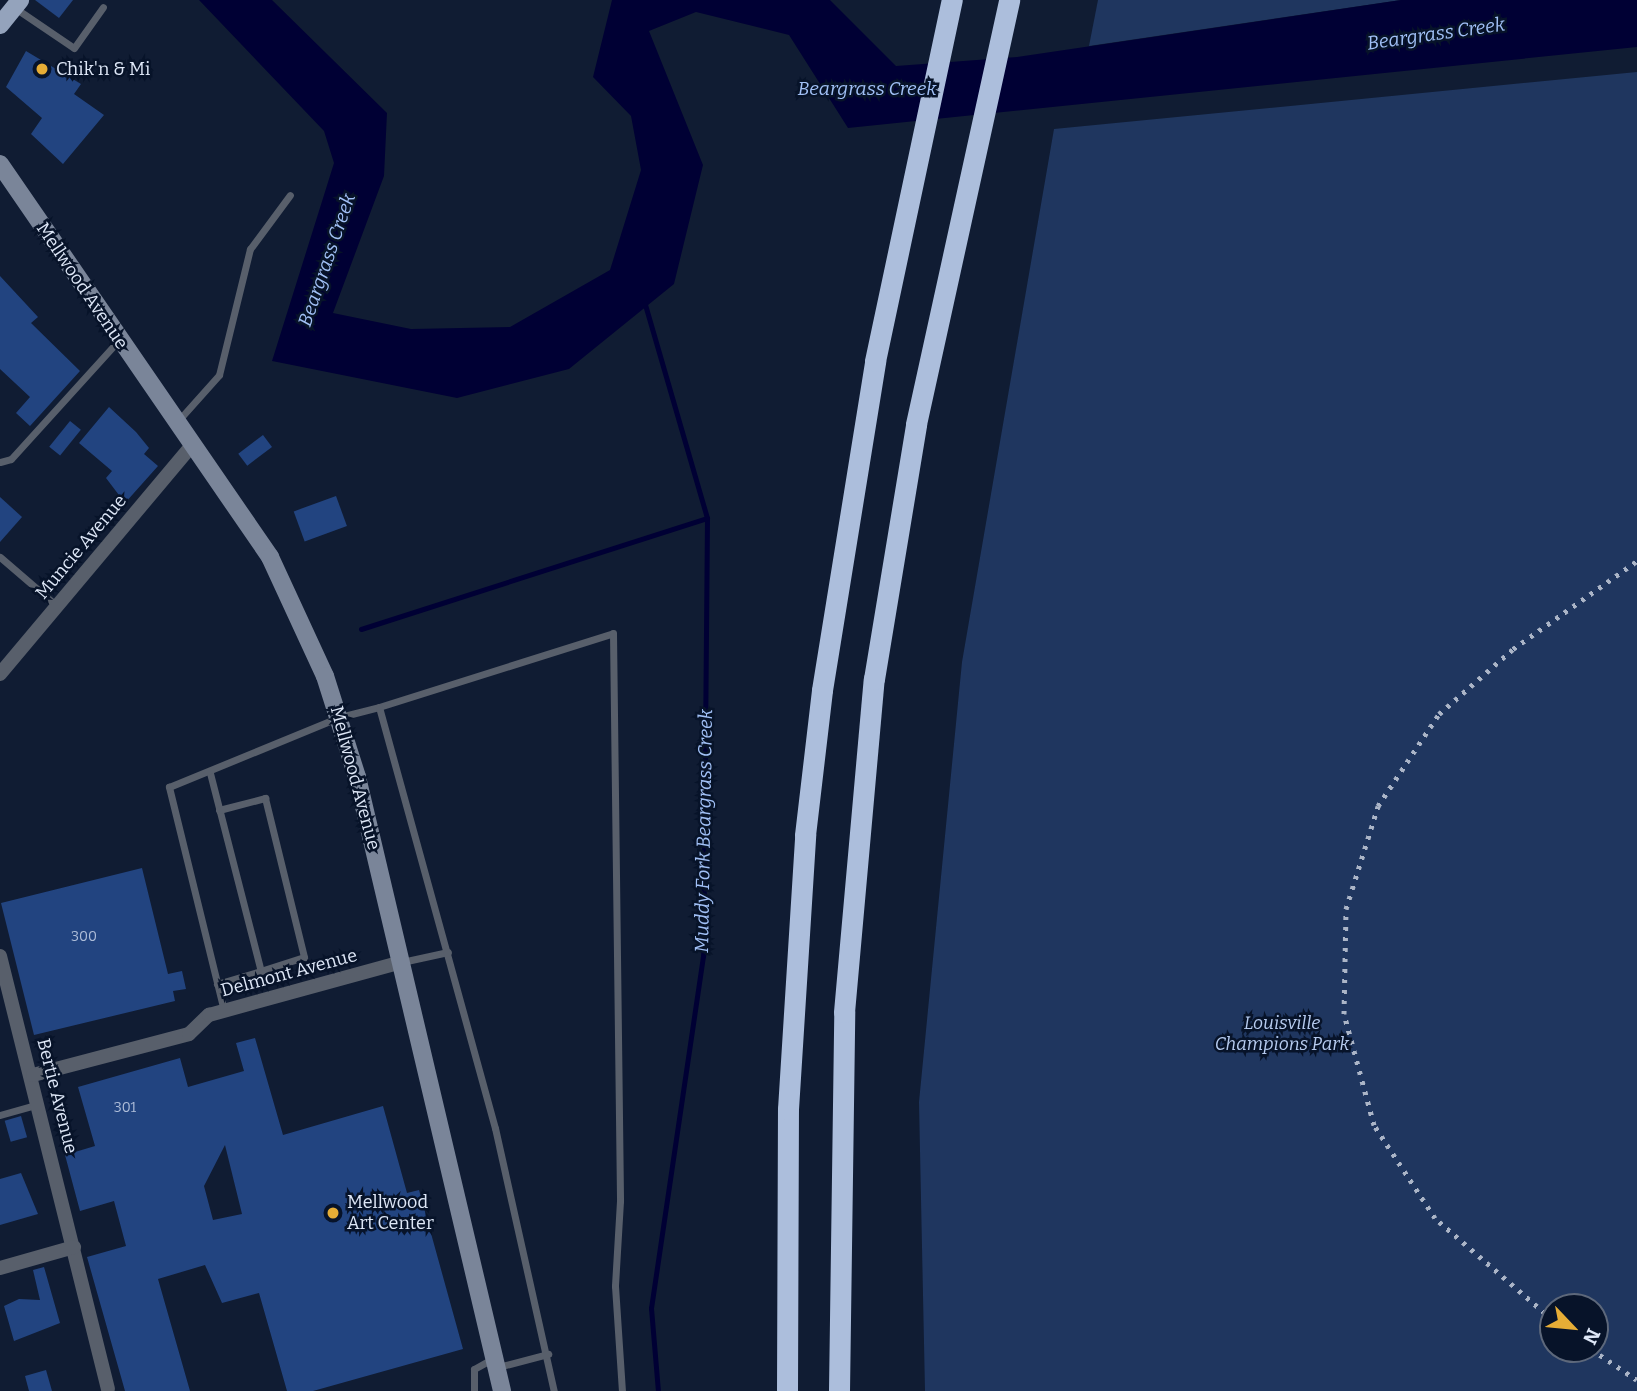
<!DOCTYPE html>
<style>
body{margin:0}
#map{position:relative;width:1637px;height:1391px;overflow:hidden;background:#101c33;font-family:Bitter,serif}
div>[style]{position:absolute}
.green>*{inset:0;background:#1f365f}
.water>*{inset:0;background:#000034}
.stream>*{height:5px;margin:-2.5px;padding:0 2.5px;transform-origin:2.5px;border-radius:2.5px;background:#000034}
.building>*{inset:0;background:#224480;transform-origin:0 0}
.lane>*{height:7px;margin:-3.5px;padding:0 3.5px;transform-origin:3.5px;border-radius:3.5px;background:#585f6b}
.street>*{height:14px;margin:-7px;padding:0 7px;transform-origin:7px;border-radius:7px;background:#585f6b}
.secondary>*{height:18px;margin:-9px;padding:0 9px;transform-origin:9px;border-radius:9px;background:#7a8599}
.primary>*{height:18px;margin:-9px;padding:0 9px;transform-origin:9px;border-radius:9px;background:#94a3bc}
.highway>*{height:21px;margin:-10.5px;padding:0 10.5px;transform-origin:10.5px;border-radius:10.5px;background:#acbedc}
.rail>*{height:5px;margin-top:-2.5px;transform-origin:0;background:repeating-linear-gradient(90deg,#abb5c7 0 3.5px,transparent 0 10.5px)}
.dots>*{width:19px;height:19px;translate:-50% -50%;box-sizing:border-box;border:4px solid #071329;border-radius:50%}
span{translate:-50% -50%;white-space:nowrap;text-align:center;line-height:1.15;-webkit-text-stroke:5px #071329;paint-order:stroke}
.number-label{font-size:14px;color:#afbed9}
.number-label span{-webkit-text-stroke-width:0}
.poi-label{font-size:18px;color:#dee7f7}
.left{translate:0 -50%;text-align:left}
.street-label{font-size:18px;color:#dee7f7}
.park-label{font-size:18px;color:#b6cbef;font-style:italic}
.water-label{font-size:19px;color:#a1c0f6;font-style:italic}
.north{position:absolute;left:1539px;top:1293px;width:70px;height:70px;box-sizing:border-box;background:#071329;border:2px solid #5d687b;border-radius:50%;rotate:116deg;font-size:19px;font-weight:700;line-height:28px;text-align:center;color:#dee7f7}
.north::after{content:'';display:block;margin:auto;width:24px;height:32px;background:#e6ad36;clip-path:polygon(50% 0,100% 100%,50% 72%,0 100%)}
</style>
<div id="map">
<div class="green">
<i style="clip-path:polygon(1098px 0,1401px 0,1089px 46px)"></i>
<i style="clip-path:polygon(evenodd,1637px 72px,1637px 1391px,925px 1391px,919px 1102px,962px 662px,1054px 129px,1637px 72px,1595px 1307px,1595px 1349px,1553px 1349px,1553px 1307px,1595px 1307px)"></i>
</div>
<div class="water">
<i style="clip-path:polygon(199px 0,272px 0,387px 113px,384px 176px,333px 313px,411px 329px,510px 327px,610px 270px,641px 170px,631px 116px,593px 77px,612px 0,830px 0,896px 66px,1017px 57px,1401px 0,1637px 0,1637px 47px,848px 128px,789px 35px,696px 12px,649px 31px,703px 165px,674px 284px,569px 369px,457px 398px,272px 361px,334px 163px,324px 131px)"></i>
</div>
<div class="stream">
<i style="left:644px;top:301px;width:226px;rotate:73.8deg"></i>
<i style="left:707px;top:518px;width:438px;rotate:90.5deg"></i>
<i style="left:703px;top:956px;width:356px;rotate:98.4deg"></i>
<i style="left:651px;top:1308px;width:83px;rotate:85.2deg"></i>
<i style="left:361px;top:629px;width:363px;rotate:-17.8deg"></i>
</div>
<div class="building">
<i style="clip-path:polygon(35px 0,73px 0,59px 18px)"></i>
<i style="clip-path:polygon(26px 51px,81px 84px,74px 94px,104px 115px,63px 164px,31px 134px,42px 118px,6px 87px)"></i>
<i style="clip-path:polygon(0 276px,38px 317px,31px 323px,80px 371px,30px 426px,16px 413px,30px 397px,0 369px)"></i>
<i style="clip-path:polygon(109px 407px,136px 432px,149px 448px,144px 454px,158px 466px,125px 503px,106px 478px,112px 471px,79px 443px)"></i>
<i style="left:70px;top:421px;width:14px;height:33px;rotate:39deg"></i>
<i style="left:263px;top:435px;width:15px;height:31px;rotate:53deg"></i>
<i style="left:336px;top:496px;width:32px;height:45px;rotate:70deg"></i>
<i style="clip-path:polygon(0 497px,22px 517px,0 542px)"></i>
<i style="clip-path:polygon(142px 868px,168px 974px,182px 971px,186px 989px,173px 991px,175px 1001px,34px 1035px,1px 903px)"></i>
<i style="clip-path:polygon(evenodd,255px 1038px,283px 1135px,383px 1106px,407px 1193px,419px 1190px,463px 1349px,313px 1391px,287px 1391px,259px 1293px,222px 1303px,205px 1265px,158px 1279px,190px 1391px,125px 1391px,87px 1257px,126px 1246px,114px 1201px,80px 1211px,65px 1155px,95px 1146px,78px 1087px,180px 1058px,188px 1087px,244px 1071px,236px 1043px,255px 1038px,225px 1145px,242px 1214px,213px 1220px,204px 1186px,225px 1145px)"></i>
<i style="left:21px;top:1116px;width:22px;height:17px;rotate:74deg"></i>
<i style="clip-path:polygon(21px 1173px,38px 1214px,0 1225px,0 1179px)"></i>
<i style="clip-path:polygon(44px 1267px,60px 1323px,14px 1341px,4px 1306px,19px 1299px,40px 1300px,33px 1270px)"></i>
<i style="clip-path:polygon(46px 1370px,52px 1391px,29px 1391px,25px 1376px)"></i>
</div>
<div class="lane">
<i style="left:15px;top:8px;width:71px;rotate:34.1deg"></i>
<i style="left:74px;top:48px;width:50px;rotate:-54.7deg"></i>
<i style="left:177px;top:422px;width:63px;rotate:-48.2deg"></i>
<i style="left:219px;top:375px;width:130px;rotate:-76.2deg"></i>
<i style="left:250px;top:249px;width:67px;rotate:-53.5deg"></i>
<i style="left:0;top:462px;width:11px;rotate:-15deg"></i>
<i style="left:11px;top:459px;width:161px;rotate:-47.8deg"></i>
<i style="left:0;top:557px;width:75px;rotate:40.7deg"></i>
<i style="left:379px;top:707px;width:245px;rotate:-17.5deg"></i>
<i style="left:613px;top:633px;width:568px;rotate:89.29deg"></i>
<i style="left:620px;top:1201px;width:85px;rotate:93.4deg"></i>
<i style="left:615px;top:1286px;width:105px;rotate:86.2deg"></i>
<i style="left:210px;top:773px;width:204px;rotate:75.6deg"></i>
<i style="left:261px;top:971px;width:46px;rotate:163.5deg"></i>
<i style="left:219px;top:810px;width:48px;rotate:-14.6deg"></i>
<i style="left:265px;top:798px;width:164px;rotate:76.2deg"></i>
<i style="left:304px;top:957px;width:45px;rotate:162deg"></i>
<i style="left:402px;top:962px;width:47px;rotate:-12.3deg"></i>
<i style="left:224px;top:1011px;width:231px;rotate:-103.8deg"></i>
<i style="left:169px;top:787px;width:185px;rotate:-22.3deg"></i>
<i style="left:340px;top:717px;width:40px;rotate:-14.4deg"></i>
<i style="left:379px;top:707px;width:437px;rotate:74.6deg"></i>
<i style="left:495px;top:1128px;width:270px;rotate:77.4deg"></i>
<i style="left:0;top:1115px;width:41px;rotate:-15.8deg"></i>
<i style="left:498px;top:1367px;width:52px;rotate:-14.6deg"></i>
<i style="left:474px;top:1391px;width:22px;rotate:-90deg"></i>
<i style="left:474px;top:1369px;width:23px;rotate:-29deg"></i>
</div>
<div class="street">
<i style="left:0;top:674px;width:299px;rotate:-50deg"></i>
<i style="left:0;top:956px;width:446px;rotate:76deg"></i>
<i style="left:33px;top:1075px;width:161px;rotate:-14.7deg"></i>
<i style="left:189px;top:1034px;width:28px;rotate:-44deg"></i>
<i style="left:209px;top:1015px;width:199px;rotate:-15.4deg"></i>
<i style="left:0;top:1268px;width:77px;rotate:-15.8deg"></i>
</div>
<div class="secondary">
<i style="left:0;top:164px;width:477px;rotate:55.5deg"></i>
<i style="left:270px;top:557px;width:131px;rotate:65.2deg"></i>
<i style="left:325px;top:676px;width:106px;rotate:72.4deg"></i>
<i style="left:357px;top:777px;width:631px;rotate:76.71deg"></i>
</div>
<div class="primary">
<i style="left:0;top:25px;width:32px;rotate:-51deg"></i>
</div>
<div class="highway">
<i style="left:787px;top:1391px;width:282px;rotate:-89.8deg"></i>
<i style="left:788px;top:1109px;width:275px;rotate:-86.4deg"></i>
<i style="left:805px;top:835px;width:146px;rotate:-83.3deg"></i>
<i style="left:822px;top:690px;width:333px;rotate:-80.8deg"></i>
<i style="left:875px;top:361px;width:369px;rotate:-78deg"></i>
<i style="left:839px;top:1391px;width:379px;rotate:-89.2deg"></i>
<i style="left:844px;top:1012px;width:334px;rotate:-84.9deg"></i>
<i style="left:874px;top:679px;width:258px;rotate:-80.6deg"></i>
<i style="left:916px;top:424px;width:434px;rotate:-77.6deg"></i>
</div>
<div class="rail">
<i style="left:1553px;top:1320px;width:156px;rotate:-139.2deg"></i>
<i style="left:1435px;top:1218px;width:111px;rotate:-123.3deg"></i>
<i style="left:1374px;top:1125px;width:115px;rotate:-105.1deg"></i>
<i style="left:1344px;top:1014px;width:105px;rotate:-88.9deg"></i>
<i style="left:1346px;top:909px;width:108px;rotate:-72.7deg"></i>
<i style="left:1378px;top:806px;width:110px;rotate:-56.5deg"></i>
<i style="left:1439px;top:714px;width:98px;rotate:-41.3deg"></i>
<i style="left:1513px;top:649px;width:152px;rotate:-35.4deg"></i>
<i style="left:1591px;top:1349px;width:55px;rotate:34deg"></i>
</div>
<div class="dots">
<i style="left:42px;top:69px;background:#e6ad36"></i>
<i style="left:333px;top:1213px;background:#e6ad36"></i>
</div>
<div class="number-label">
<span style="left:84px;top:937px">300</span>
<span style="left:125px;top:1108px">301</span>
</div>
<div class="poi-label">
<span class="left" style="left:56px;top:69px">Chik'n &amp; Mi</span>
<span class="left" style="left:347px;top:1213px">Mellwood<br>Art Center</span>
</div>
<div class="street-label">
<span style="left:82px;top:286px;rotate:56deg">Mellwood Avenue</span>
<span style="left:81px;top:547px;rotate:-50deg">Muncie Avenue</span>
<span style="left:355px;top:778px;rotate:75deg">Mellwood Avenue</span>
<span style="left:289px;top:973px;rotate:-15deg">Delmont Avenue</span>
<span style="left:57px;top:1096px;rotate:76deg">Bertie Avenue</span>
</div>
<div class="park-label">
<span style="left:1282px;top:1034px">Louisville<br>Champions Park</span>
</div>
<div class="water-label">
<span style="left:1436px;top:34px;rotate:-8deg">Beargrass Creek</span>
<span style="left:867px;top:89px">Beargrass Creek</span>
<span style="left:327px;top:260px;rotate:-71deg">Beargrass Creek</span>
<span style="left:704px;top:831px;rotate:-89deg">Muddy Fork Beargrass Creek</span>
</div>
<div class="north">N</div>
</div>
